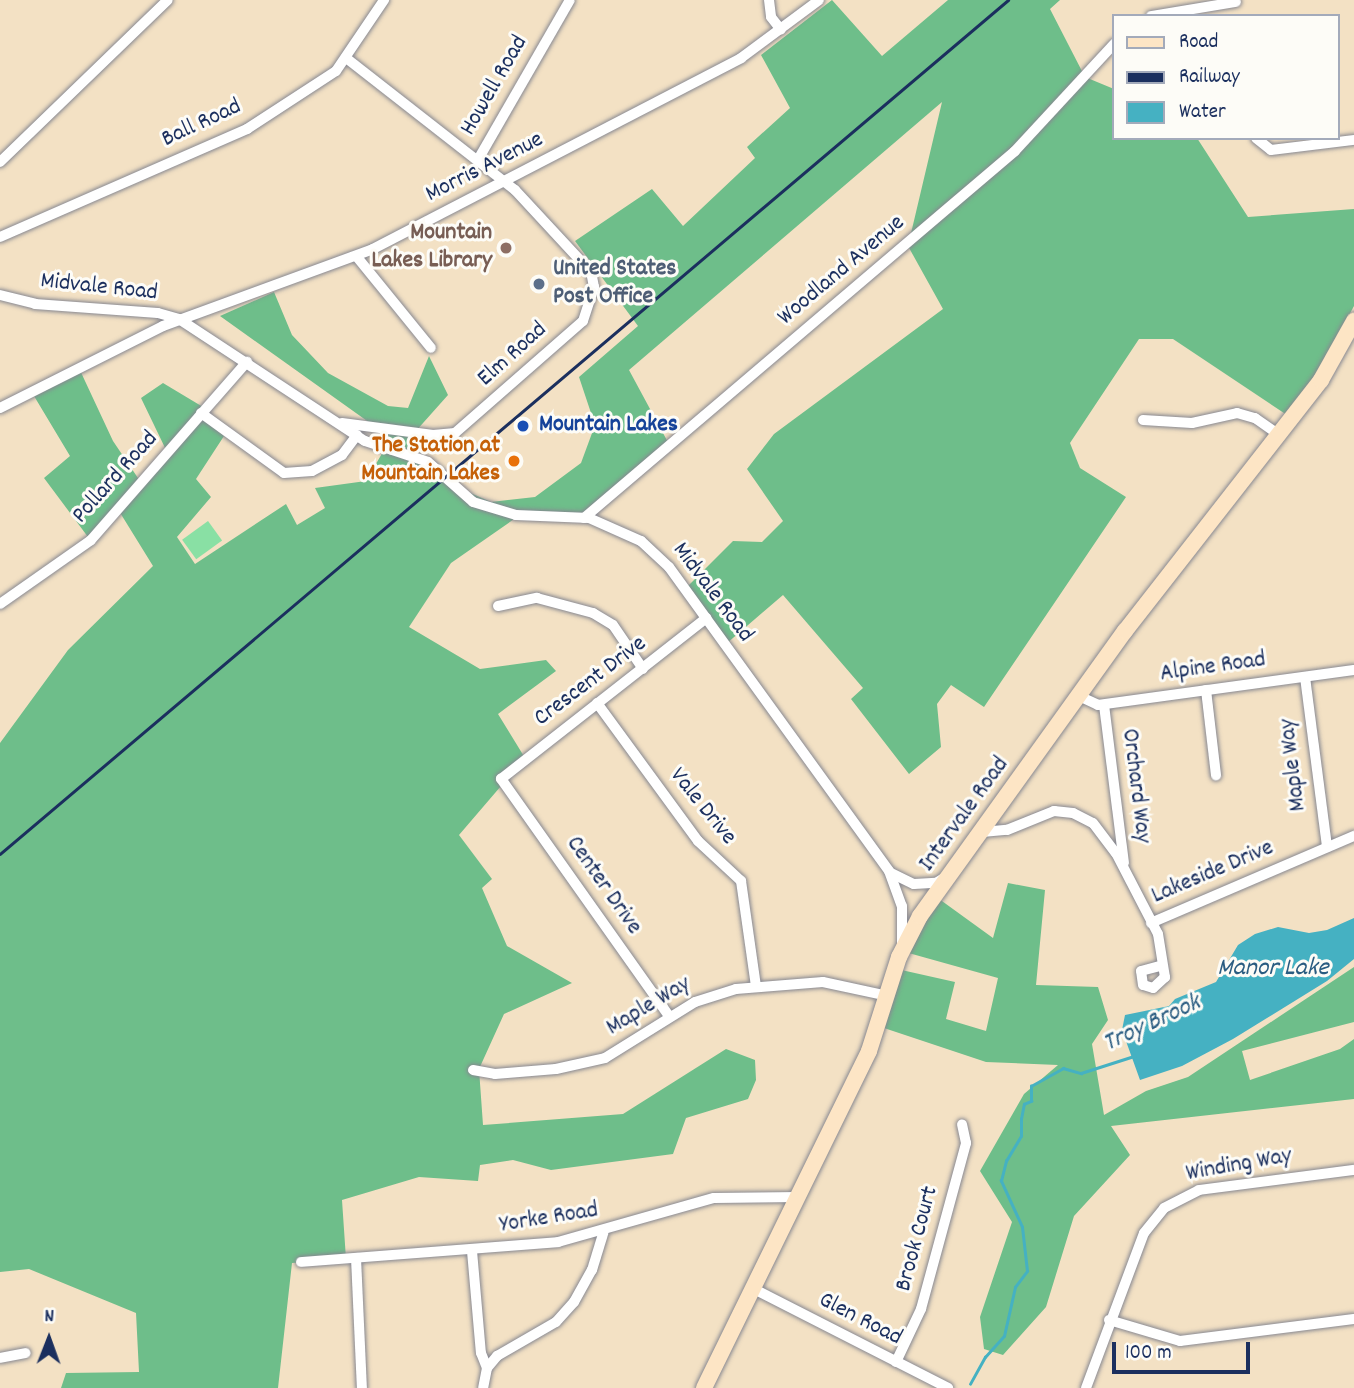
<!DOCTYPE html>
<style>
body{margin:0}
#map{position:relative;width:1354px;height:1388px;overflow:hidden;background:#f3e1c4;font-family:Dekko,sans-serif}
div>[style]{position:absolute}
.green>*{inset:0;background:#89e0a4;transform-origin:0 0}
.forest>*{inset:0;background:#6ebe8a}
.water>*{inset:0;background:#45b1c2}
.stream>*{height:2.5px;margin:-1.25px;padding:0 1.25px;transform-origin:1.25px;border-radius:1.25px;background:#45b1c2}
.roads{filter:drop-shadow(0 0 2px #878891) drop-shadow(0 0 2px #878891)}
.street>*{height:10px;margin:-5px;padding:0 5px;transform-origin:5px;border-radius:5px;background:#fff}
.secondary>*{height:16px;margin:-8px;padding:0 8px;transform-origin:8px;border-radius:8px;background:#fde5c5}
.rail>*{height:2.5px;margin:-1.25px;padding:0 1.25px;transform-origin:1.25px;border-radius:1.25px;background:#1b2f5e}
.dots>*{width:19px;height:19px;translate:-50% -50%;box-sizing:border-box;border:4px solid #fdfcf7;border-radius:50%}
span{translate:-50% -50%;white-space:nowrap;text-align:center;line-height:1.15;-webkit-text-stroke:6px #fdfcf7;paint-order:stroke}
.street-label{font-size:24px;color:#1b2f5e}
.education-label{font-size:24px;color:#785e54;font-weight:700}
.right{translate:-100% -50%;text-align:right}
.service-label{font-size:24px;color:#4e5e75;font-weight:700}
.left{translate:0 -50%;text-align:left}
.transit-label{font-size:24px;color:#164399;font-weight:700}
.food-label{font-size:24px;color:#c56008;font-weight:700}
.water-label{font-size:26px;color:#2a5c81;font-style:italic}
.legend{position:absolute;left:1112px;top:14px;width:228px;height:126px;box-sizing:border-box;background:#fdfcf7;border:2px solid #a3aaba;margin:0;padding:9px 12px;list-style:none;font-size:21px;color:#1b2f5e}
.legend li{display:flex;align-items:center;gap:14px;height:35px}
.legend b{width:35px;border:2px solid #a3aaba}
.north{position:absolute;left:14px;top:1304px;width:70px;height:70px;-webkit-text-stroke:5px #fdfcf7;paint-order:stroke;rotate:1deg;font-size:19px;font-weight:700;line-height:28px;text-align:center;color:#1b2f5e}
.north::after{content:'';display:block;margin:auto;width:24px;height:32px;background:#1b2f5e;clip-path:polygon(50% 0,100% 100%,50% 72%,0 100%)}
.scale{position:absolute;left:1112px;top:1342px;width:138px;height:32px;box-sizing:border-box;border:4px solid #1b2f5e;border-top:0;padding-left:9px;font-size:21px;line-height:24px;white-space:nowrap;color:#1b2f5e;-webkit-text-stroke:5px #fdfcf7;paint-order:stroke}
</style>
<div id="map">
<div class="green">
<i style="left:208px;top:521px;width:24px;height:32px;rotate:54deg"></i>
</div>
<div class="forest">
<i style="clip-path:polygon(832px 0,882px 56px,948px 0,1060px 0,1050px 9px,1085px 77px,1114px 89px,1114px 138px,1197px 138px,1248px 217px,1354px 209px,1354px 306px,1293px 419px,1173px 339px,1139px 339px,1070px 443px,1080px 468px,1126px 497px,984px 707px,951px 685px,937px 704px,941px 747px,909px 774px,851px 699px,863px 688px,783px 595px,726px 644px,687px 587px,733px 541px,762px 542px,783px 521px,747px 469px,774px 434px,943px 309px,908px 246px,942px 102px,629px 370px,670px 446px,588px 517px,517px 517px,451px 563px,409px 627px,480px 669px,546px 660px,556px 671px,498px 714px,525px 758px,459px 835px,492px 879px,482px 888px,507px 946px,572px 983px,504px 1014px,479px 1069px,483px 1125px,623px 1114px,726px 1049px,755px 1060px,756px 1080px,748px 1099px,686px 1118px,673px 1154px,551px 1170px,513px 1160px,480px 1165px,478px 1181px,419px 1177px,342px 1200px,346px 1259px,292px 1263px,278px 1388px,61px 1388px,66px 1373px,139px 1372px,136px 1313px,29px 1269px,0 1272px,0 743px,68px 650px,153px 566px,119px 511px,91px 541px,44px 478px,70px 456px,31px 391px,78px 366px,113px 441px,142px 484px,168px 454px,141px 398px,163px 383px,208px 410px,201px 417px,224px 436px,196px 479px,211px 497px,177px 537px,195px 564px,286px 504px,297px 525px,325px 508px,315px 488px,366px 481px,391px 438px,220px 316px,274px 292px,292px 335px,328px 373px,388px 406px,408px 408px,429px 356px,448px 395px,407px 441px,434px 477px,491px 502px,535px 497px,581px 463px,595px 425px,579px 377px,638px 326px,575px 241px,652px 189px,683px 226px,755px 158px,747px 147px,790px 108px,761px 55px)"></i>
<i style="clip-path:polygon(1008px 883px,1045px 890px,1036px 985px,1098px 987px,1108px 1020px,1092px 1044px,1104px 1115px,1146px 1091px,1188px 1077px,1354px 967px,1354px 1022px,1242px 1051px,1250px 1080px,1340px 1049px,1354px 1039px,1354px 1099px,1111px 1126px,1130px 1155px,1074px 1216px,1046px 1307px,1003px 1355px,984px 1349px,980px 1317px,1012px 1222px,980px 1171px,1024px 1094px,1058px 1065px,986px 1062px,881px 1027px,897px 969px,955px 982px,946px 1019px,986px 1031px,998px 978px,905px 952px,935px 896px,993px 938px)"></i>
</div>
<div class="water">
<i style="clip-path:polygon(1354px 918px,1354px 959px,1327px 981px,1233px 1039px,1182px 1066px,1140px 1080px,1122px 1030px,1125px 1015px,1169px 1006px,1175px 999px,1216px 982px,1238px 945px,1255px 934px,1278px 927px,1309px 933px,1327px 930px)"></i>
</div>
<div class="stream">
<i style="left:970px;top:1384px;width:31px;rotate:-61deg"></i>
<i style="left:985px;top:1357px;width:28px;rotate:-48deg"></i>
<i style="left:1004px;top:1336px;width:50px;rotate:-77.3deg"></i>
<i style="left:1015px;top:1287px;width:20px;rotate:-53deg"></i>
<i style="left:1027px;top:1271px;width:44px;rotate:-96.5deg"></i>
<i style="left:1022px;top:1227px;width:51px;rotate:-114.5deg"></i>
<i style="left:1001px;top:1181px;width:21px;rotate:-76deg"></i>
<i style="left:1006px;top:1161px;width:29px;rotate:-59deg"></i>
<i style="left:1021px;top:1136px;width:17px;rotate:-90deg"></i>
<i style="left:1021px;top:1119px;width:15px;rotate:-79deg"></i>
<i style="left:1024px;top:1104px;width:8px;rotate:-23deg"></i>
<i style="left:1031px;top:1101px;width:15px;rotate:-90deg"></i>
<i style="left:1031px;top:1086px;width:37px;rotate:-29deg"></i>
<i style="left:1063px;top:1068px;width:19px;rotate:16deg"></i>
<i style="left:1081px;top:1073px;width:56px;rotate:-17.8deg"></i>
</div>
<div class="roads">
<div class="street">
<i style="left:769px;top:0;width:17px;rotate:83deg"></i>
<i style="left:771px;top:17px;width:16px;rotate:52deg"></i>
<i style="left:1151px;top:16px;width:86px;rotate:-9.4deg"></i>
<i style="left:1256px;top:138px;width:19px;rotate:39deg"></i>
<i style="left:1271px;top:150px;width:84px;rotate:-6.9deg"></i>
<i style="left:479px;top:158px;width:182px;rotate:-60.1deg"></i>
<i style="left:0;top:162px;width:233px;rotate:-44deg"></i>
<i style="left:0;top:237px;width:270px;rotate:-23.6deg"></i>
<i style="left:247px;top:129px;width:106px;rotate:-33.1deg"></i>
<i style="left:336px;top:71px;width:86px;rotate:-55.9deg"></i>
<i style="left:357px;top:257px;width:117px;rotate:50.9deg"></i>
<i style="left:0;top:295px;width:36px;rotate:14deg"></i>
<i style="left:35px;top:304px;width:123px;rotate:4.2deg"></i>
<i style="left:158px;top:313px;width:22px;rotate:16deg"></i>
<i style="left:179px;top:319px;width:222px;rotate:33.3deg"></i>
<i style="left:365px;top:441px;width:66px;rotate:18.4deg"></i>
<i style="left:428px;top:462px;width:60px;rotate:41.6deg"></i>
<i style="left:473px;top:502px;width:45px;rotate:16.8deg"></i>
<i style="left:516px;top:515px;width:73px;rotate:2.4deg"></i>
<i style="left:589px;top:518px;width:57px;rotate:23.9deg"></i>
<i style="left:641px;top:541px;width:38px;rotate:43deg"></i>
<i style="left:669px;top:567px;width:375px;rotate:54.1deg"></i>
<i style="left:889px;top:871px;width:37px;rotate:70deg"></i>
<i style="left:902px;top:906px;width:37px;rotate:90deg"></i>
<i style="left:0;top:408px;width:182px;rotate:-26.7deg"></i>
<i style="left:163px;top:326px;width:224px;rotate:-20.1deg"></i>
<i style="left:373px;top:249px;width:415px;rotate:-27.4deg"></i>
<i style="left:741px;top:58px;width:97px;rotate:-36.6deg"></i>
<i style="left:201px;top:413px;width:102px;rotate:35.9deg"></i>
<i style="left:284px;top:473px;width:28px;rotate:-4deg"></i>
<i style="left:312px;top:471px;width:34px;rotate:-28deg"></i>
<i style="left:342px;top:455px;width:25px;rotate:-53deg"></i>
<i style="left:1143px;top:420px;width:49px;rotate:3.5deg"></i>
<i style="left:1192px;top:423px;width:46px;rotate:-12.5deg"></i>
<i style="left:1237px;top:413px;width:19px;rotate:16deg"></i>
<i style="left:1255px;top:418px;width:29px;rotate:35deg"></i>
<i style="left:342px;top:423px;width:92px;rotate:7.5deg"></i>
<i style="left:433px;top:435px;width:22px;rotate:-5deg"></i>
<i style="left:455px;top:433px;width:170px;rotate:-41.2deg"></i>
<i style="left:583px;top:321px;width:36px;rotate:-72deg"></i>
<i style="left:594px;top:287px;width:15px;rotate:-101deg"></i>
<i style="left:591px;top:272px;width:112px;rotate:-132.8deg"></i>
<i style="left:515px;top:190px;width:214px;rotate:-142deg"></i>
<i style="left:584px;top:518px;width:566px;rotate:-40.41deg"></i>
<i style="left:1015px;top:151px;width:146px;rotate:-47.2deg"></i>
<i style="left:0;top:604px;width:111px;rotate:-35.1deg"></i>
<i style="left:91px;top:540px;width:237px;rotate:-48.8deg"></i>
<i style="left:498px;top:606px;width:40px;rotate:-12deg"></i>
<i style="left:537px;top:598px;width:58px;rotate:15deg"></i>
<i style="left:593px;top:613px;width:23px;rotate:31deg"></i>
<i style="left:613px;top:625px;width:53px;rotate:55.7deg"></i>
<i style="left:1305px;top:677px;width:171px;rotate:82.6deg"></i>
<i style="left:1206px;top:690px;width:86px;rotate:83.3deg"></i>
<i style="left:1079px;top:696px;width:21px;rotate:25deg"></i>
<i style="left:1098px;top:705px;width:258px;rotate:-7.8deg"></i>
<i style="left:597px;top:703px;width:171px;rotate:53.8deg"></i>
<i style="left:698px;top:841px;width:59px;rotate:42.9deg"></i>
<i style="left:741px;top:881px;width:106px;rotate:81.9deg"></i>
<i style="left:1104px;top:705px;width:159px;rotate:82.8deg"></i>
<i style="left:982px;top:832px;width:25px;rotate:-5deg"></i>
<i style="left:1007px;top:830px;width:51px;rotate:-22deg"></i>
<i style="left:1054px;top:811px;width:19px;rotate:6deg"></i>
<i style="left:1073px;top:813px;width:22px;rotate:27deg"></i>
<i style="left:1093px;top:823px;width:38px;rotate:53deg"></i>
<i style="left:1116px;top:853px;width:91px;rotate:62.6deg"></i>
<i style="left:1158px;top:934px;width:44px;rotate:80.8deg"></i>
<i style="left:1165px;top:977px;width:16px;rotate:137deg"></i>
<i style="left:1153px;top:988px;width:10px;rotate:-163deg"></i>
<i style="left:1143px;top:985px;width:14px;rotate:-98deg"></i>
<i style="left:1141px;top:971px;width:20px;rotate:-15deg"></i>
<i style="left:891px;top:873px;width:25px;rotate:26deg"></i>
<i style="left:914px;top:884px;width:22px;rotate:-3deg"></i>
<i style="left:936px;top:883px;width:13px;rotate:-32deg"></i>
<i style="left:1151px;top:923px;width:221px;rotate:-23.2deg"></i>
<i style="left:669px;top:1016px;width:291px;rotate:-125.3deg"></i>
<i style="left:501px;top:779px;width:261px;rotate:-38.1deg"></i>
<i style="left:473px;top:1070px;width:22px;rotate:10deg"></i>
<i style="left:495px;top:1074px;width:61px;rotate:-4.7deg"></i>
<i style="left:556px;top:1069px;width:50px;rotate:-12.7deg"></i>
<i style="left:605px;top:1058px;width:106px;rotate:-31.9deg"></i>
<i style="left:695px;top:1002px;width:43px;rotate:-17.6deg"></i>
<i style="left:736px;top:989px;width:87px;rotate:-4.6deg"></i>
<i style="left:823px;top:982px;width:66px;rotate:12.2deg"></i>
<i style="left:472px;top:1251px;width:102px;rotate:85deg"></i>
<i style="left:481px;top:1353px;width:16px;rotate:68deg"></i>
<i style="left:487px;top:1368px;width:20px;rotate:101deg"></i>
<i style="left:356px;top:1258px;width:130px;rotate:87.4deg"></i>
<i style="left:301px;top:1262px;width:258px;rotate:-4.4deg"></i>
<i style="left:558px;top:1242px;width:162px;rotate:-15.8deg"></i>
<i style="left:714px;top:1198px;width:85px;rotate:-0.7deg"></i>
<i style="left:754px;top:1289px;width:218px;rotate:27deg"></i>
<i style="left:1109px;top:1320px;width:74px;rotate:16.5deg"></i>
<i style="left:1180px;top:1341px;width:175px;rotate:-7.2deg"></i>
<i style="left:0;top:1358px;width:26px;rotate:-11deg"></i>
<i style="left:896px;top:1362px;width:59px;rotate:-64.7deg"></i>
<i style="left:921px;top:1309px;width:172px;rotate:-74.8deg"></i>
<i style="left:966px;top:1143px;width:19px;rotate:-102deg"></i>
<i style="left:487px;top:1368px;width:16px;rotate:-50deg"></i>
<i style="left:497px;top:1356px;width:68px;rotate:-30deg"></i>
<i style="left:556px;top:1322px;width:27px;rotate:-48deg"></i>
<i style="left:574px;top:1302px;width:37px;rotate:-61deg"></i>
<i style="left:592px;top:1270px;width:39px;rotate:-73deg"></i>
<i style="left:1086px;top:1388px;width:165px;rotate:-69.5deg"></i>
<i style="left:1144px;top:1233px;width:32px;rotate:-51deg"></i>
<i style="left:1164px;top:1208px;width:39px;rotate:-27deg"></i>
<i style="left:1199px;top:1190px;width:156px;rotate:-7.4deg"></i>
</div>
<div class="secondary">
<i style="left:704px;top:1388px;width:375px;rotate:-63.9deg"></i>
<i style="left:869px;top:1051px;width:99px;rotate:-72.3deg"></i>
<i style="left:899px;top:957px;width:46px;rotate:-62.9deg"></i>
<i style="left:920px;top:916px;width:351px;rotate:-54.3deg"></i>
<i style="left:1125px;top:631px;width:318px;rotate:-52deg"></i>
<i style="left:1321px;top:380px;width:68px;rotate:-60.8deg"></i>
</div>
</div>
<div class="rail">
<i style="left:0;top:854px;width:1321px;rotate:-40.27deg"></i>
</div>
<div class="dots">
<i style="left:506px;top:248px;background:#8d6e63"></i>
<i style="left:539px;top:284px;background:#5c6f8a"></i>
<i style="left:523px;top:426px;background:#1a4fb4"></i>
<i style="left:514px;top:461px;background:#e8710a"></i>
</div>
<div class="street-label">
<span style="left:495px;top:86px;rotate:-60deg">Howell Road</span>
<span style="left:202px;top:124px;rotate:-25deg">Ball Road</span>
<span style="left:485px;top:168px;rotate:-27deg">Morris Avenue</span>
<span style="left:842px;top:271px;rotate:-40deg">Woodland Avenue</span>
<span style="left:99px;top:288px;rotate:6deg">Midvale Road</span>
<span style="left:513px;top:355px;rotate:-42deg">Elm Road</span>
<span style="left:116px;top:478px;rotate:-48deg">Pollard Road</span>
<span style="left:712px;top:593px;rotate:53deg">Midvale Road</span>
<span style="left:1213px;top:668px;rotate:-8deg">Alpine Road</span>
<span style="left:591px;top:682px;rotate:-37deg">Crescent Drive</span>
<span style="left:1294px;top:765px;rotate:-97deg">Maple Way</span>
<span style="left:1135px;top:786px;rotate:83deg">Orchard Way</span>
<span style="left:702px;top:807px;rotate:51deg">Vale Drive</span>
<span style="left:965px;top:815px;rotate:-54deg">Intervale Road</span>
<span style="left:1213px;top:873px;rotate:-23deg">Lakeside Drive</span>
<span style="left:603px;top:886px;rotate:55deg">Center Drive</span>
<span style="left:649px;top:1007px;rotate:-31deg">Maple Way</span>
<span style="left:1239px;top:1166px;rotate:-10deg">Winding Way</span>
<span style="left:549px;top:1219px;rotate:-9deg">Yorke Road</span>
<span style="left:918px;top:1239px;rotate:-75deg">Brook Court</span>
<span style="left:860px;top:1320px;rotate:27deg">Glen Road</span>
</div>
<div class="education-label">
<span class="right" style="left:492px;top:248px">Mountain<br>Lakes Library</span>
</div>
<div class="service-label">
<span class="left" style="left:553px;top:284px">United States<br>Post Office</span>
</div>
<div class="transit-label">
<span class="left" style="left:539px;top:426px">Mountain Lakes</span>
</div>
<div class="food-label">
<span class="right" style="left:500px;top:461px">The Station at<br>Mountain Lakes</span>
</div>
<div class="water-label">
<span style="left:1273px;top:969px">Manor Lake</span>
<span style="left:1152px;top:1024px;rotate:-25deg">Troy Brook</span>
</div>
<ul class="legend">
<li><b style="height:9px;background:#fde5c5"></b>Road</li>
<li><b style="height:9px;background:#1b2f5e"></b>Railway</li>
<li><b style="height:19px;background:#45b1c2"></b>Water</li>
</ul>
<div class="north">N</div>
<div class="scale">100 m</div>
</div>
